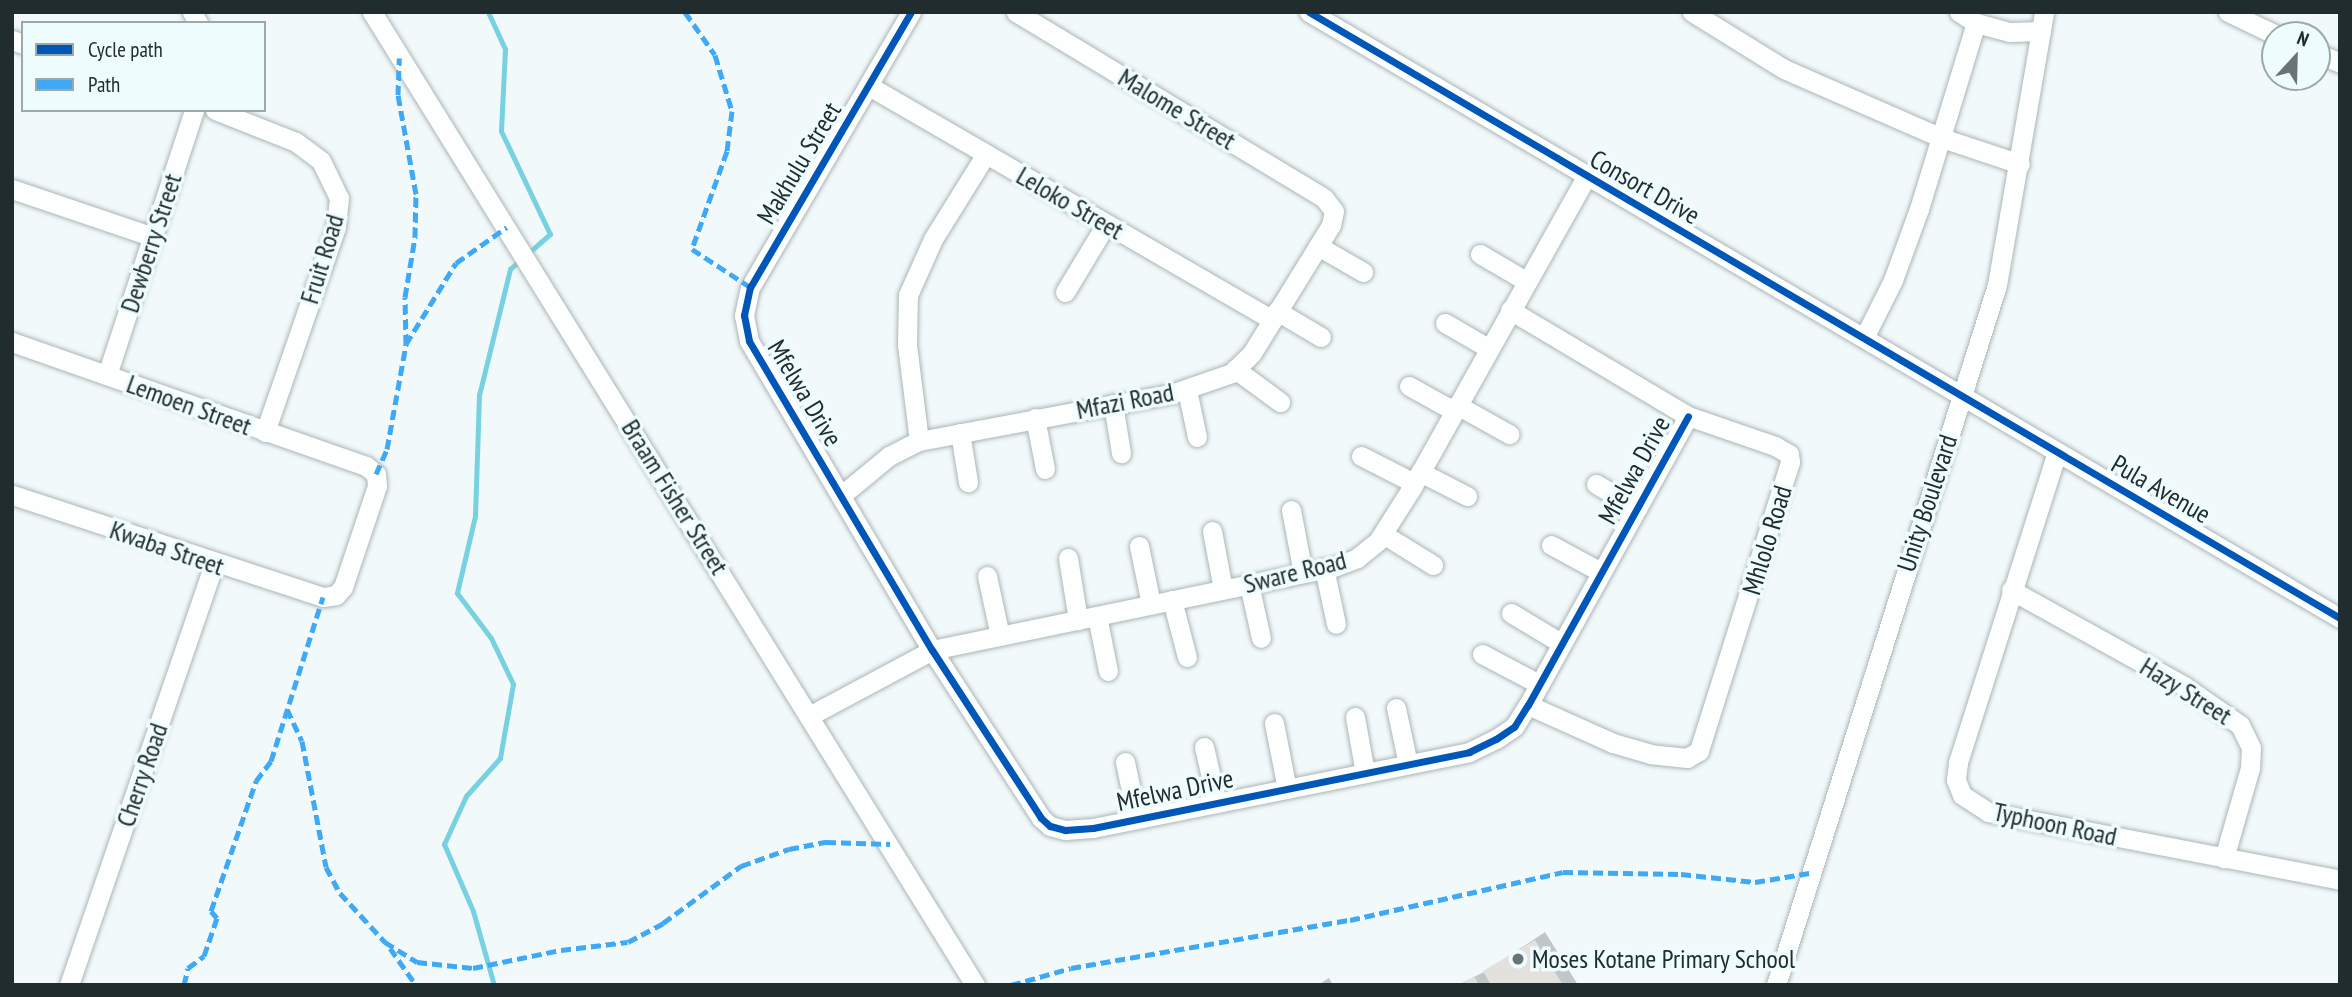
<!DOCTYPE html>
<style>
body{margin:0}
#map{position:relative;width:2352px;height:997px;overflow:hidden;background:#f2f9fa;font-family:"PT Sans Narrow",sans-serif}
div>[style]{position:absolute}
.shadow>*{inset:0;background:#0003}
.stream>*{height:5px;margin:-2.5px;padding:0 2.5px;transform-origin:2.5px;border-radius:2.5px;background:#77d1e0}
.building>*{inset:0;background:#e2e1de}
.roads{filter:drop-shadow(0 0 2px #acb5b6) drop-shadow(0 0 2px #acb5b6)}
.minor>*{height:19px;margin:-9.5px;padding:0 9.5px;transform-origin:9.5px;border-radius:9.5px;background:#fdfefe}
.quiet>*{height:5px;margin-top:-2.5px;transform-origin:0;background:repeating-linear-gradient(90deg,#3fa9f5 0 10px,transparent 0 15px)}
.cycleway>*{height:7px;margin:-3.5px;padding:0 3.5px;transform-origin:3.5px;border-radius:3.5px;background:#0057b8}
.dots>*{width:19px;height:19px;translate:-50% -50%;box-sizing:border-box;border:4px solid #effcfe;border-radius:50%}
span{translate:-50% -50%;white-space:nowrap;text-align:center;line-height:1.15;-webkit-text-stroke:7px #effcfe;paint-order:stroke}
.street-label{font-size:26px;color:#202c2e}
.poi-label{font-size:26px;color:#202c2e}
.left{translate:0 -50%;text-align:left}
.frame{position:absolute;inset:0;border:14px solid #202c2e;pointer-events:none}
.legend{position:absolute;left:21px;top:21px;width:245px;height:91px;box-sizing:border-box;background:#effcfe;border:2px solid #9ca9ab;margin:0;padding:9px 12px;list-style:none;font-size:21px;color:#202c2e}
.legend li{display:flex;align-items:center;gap:14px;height:35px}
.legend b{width:35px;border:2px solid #9ca9ab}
.north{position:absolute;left:2261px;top:21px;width:70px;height:70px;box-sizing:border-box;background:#effcfe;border:2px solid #9ca9ab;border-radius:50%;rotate:22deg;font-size:19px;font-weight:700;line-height:28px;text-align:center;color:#202c2e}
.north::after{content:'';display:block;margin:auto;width:24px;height:32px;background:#6a7475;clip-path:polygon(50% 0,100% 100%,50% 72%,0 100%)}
</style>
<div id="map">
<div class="shadow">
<i style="clip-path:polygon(1545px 932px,1578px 985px,1458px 985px,1486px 971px)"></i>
<i style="clip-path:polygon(1329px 978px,1333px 985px,1318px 985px)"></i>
</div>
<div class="stream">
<i style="left:488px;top:12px;width:41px;rotate:65.3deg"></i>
<i style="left:505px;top:49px;width:82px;rotate:92.8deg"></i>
<i style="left:501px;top:131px;width:114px;rotate:64.6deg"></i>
<i style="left:550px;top:234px;width:53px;rotate:138.8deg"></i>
<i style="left:510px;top:269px;width:130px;rotate:103.8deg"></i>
<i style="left:479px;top:395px;width:121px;rotate:91.9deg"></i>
<i style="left:475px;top:516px;width:79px;rotate:103.2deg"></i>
<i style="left:457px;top:593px;width:56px;rotate:52.9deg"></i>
<i style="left:491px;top:638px;width:51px;rotate:64.4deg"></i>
<i style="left:513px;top:684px;width:75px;rotate:100deg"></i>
<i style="left:500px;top:758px;width:51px;rotate:131.8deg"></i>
<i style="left:466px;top:796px;width:53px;rotate:114.6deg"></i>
<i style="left:444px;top:844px;width:73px;rotate:66.6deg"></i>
<i style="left:473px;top:911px;width:77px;rotate:74.2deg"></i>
</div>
<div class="building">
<i style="clip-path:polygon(1535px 940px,1563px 985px,1491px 985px,1483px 971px)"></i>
<i style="clip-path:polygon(1474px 976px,1479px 985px,1461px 985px)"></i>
</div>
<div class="roads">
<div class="minor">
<i style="left:192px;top:12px;width:13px;rotate:61deg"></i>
<i style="left:372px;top:12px;width:1145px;rotate:58.21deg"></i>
<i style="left:911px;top:12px;width:319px;rotate:120.3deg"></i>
<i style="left:750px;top:287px;width:29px;rotate:102deg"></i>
<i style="left:744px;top:315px;width:26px;rotate:79deg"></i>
<i style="left:749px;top:341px;width:359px;rotate:59.4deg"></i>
<i style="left:932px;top:650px;width:200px;rotate:57deg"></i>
<i style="left:1041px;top:818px;width:12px;rotate:42deg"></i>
<i style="left:1050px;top:826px;width:16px;rotate:15deg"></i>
<i style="left:1065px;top:830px;width:28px;rotate:-4deg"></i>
<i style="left:1093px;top:828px;width:384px;rotate:-11.4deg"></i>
<i style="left:1469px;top:752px;width:30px;rotate:-26deg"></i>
<i style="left:1496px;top:739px;width:22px;rotate:-34deg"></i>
<i style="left:1514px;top:727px;width:26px;rotate:-58deg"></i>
<i style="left:1528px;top:705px;width:330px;rotate:-61deg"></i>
<i style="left:1309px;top:12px;width:1196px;rotate:30.45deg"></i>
<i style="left:1692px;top:12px;width:108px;rotate:31.8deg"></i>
<i style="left:1784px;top:69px;width:172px;rotate:23.6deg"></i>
<i style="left:1942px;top:138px;width:82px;rotate:18.4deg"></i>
<i style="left:1959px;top:12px;width:20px;rotate:33deg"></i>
<i style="left:1976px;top:23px;width:35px;rotate:15deg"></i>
<i style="left:2010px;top:32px;width:31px;rotate:-2deg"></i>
<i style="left:2228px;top:12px;width:53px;rotate:25.6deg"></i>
<i style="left:12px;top:40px;width:12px;rotate:20deg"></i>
<i style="left:2317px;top:53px;width:25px;rotate:23deg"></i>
<i style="left:869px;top:86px;width:466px;rotate:30.1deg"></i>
<i style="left:215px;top:110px;width:87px;rotate:21.6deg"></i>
<i style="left:296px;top:142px;width:31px;rotate:37deg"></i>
<i style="left:321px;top:161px;width:41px;rotate:64.1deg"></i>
<i style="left:339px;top:198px;width:29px;rotate:96deg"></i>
<i style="left:336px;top:227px;width:217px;rotate:109.1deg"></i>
<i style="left:12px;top:189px;width:150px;rotate:18.7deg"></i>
<i style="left:1318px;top:246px;width:52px;rotate:30deg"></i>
<i style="left:1480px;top:254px;width:53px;rotate:30.4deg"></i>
<i style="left:1065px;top:292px;width:79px;rotate:-58.9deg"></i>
<i style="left:1510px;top:310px;width:207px;rotate:30.8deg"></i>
<i style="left:1688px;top:416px;width:92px;rotate:19deg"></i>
<i style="left:1775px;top:446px;width:16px;rotate:30deg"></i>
<i style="left:1789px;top:454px;width:8px;rotate:83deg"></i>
<i style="left:1790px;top:462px;width:303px;rotate:107.5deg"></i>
<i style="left:1699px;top:751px;width:14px;rotate:150deg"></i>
<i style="left:1687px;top:758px;width:36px;rotate:-174deg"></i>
<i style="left:1651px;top:754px;width:40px;rotate:-164deg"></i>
<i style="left:1613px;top:743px;width:93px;rotate:-155.9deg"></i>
<i style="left:1277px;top:311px;width:51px;rotate:30.6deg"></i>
<i style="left:1445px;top:323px;width:50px;rotate:30.2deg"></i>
<i style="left:1865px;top:336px;width:63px;rotate:-63.4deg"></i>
<i style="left:1893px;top:280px;width:76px;rotate:-69.9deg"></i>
<i style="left:1919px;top:209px;width:195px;rotate:-73deg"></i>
<i style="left:12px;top:342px;width:375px;rotate:19.3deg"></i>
<i style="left:366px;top:466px;width:13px;rotate:39deg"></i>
<i style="left:376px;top:474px;width:12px;rotate:85deg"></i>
<i style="left:377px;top:486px;width:107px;rotate:108.6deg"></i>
<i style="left:343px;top:587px;width:11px;rotate:131deg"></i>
<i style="left:336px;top:595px;width:13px;rotate:171deg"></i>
<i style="left:323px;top:597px;width:327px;rotate:-161.8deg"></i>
<i style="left:1235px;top:369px;width:56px;rotate:36.3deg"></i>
<i style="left:107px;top:375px;width:279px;rotate:-71.8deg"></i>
<i style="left:1409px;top:386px;width:51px;rotate:29.1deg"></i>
<i style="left:1187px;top:390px;width:48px;rotate:78deg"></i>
<i style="left:1113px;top:404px;width:50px;rotate:80.7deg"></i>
<i style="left:1457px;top:405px;width:60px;rotate:29.1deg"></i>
<i style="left:1035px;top:418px;width:52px;rotate:78.9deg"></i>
<i style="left:960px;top:433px;width:50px;rotate:80.7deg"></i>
<i style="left:919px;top:441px;width:97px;rotate:-97.1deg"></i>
<i style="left:907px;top:345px;width:50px;rotate:-88.9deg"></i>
<i style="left:908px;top:295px;width:61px;rotate:-65.9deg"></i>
<i style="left:933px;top:239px;width:100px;rotate:-58.1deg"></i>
<i style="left:2057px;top:452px;width:326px;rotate:107.7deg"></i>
<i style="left:1958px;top:763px;width:17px;rotate:97deg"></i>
<i style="left:1956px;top:780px;width:16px;rotate:68deg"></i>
<i style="left:1962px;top:795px;width:31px;rotate:33deg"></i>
<i style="left:1988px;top:812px;width:359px;rotate:10.9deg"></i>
<i style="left:1361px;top:456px;width:59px;rotate:27deg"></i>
<i style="left:1420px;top:472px;width:53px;rotate:27.1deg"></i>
<i style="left:1596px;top:484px;width:48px;rotate:30.3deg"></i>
<i style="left:843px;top:494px;width:60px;rotate:-39.6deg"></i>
<i style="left:889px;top:456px;width:34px;rotate:-27deg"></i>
<i style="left:919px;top:441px;width:256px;rotate:-10.6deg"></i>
<i style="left:1171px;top:394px;width:65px;rotate:-19deg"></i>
<i style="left:1232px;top:373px;width:28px;rotate:-45deg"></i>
<i style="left:1252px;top:353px;width:150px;rotate:-58.3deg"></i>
<i style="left:1331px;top:225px;width:14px;rotate:-78deg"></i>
<i style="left:1334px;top:211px;width:16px;rotate:-128deg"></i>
<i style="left:1324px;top:198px;width:360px;rotate:-148.9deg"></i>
<i style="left:1291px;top:510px;width:64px;rotate:79.2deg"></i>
<i style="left:1212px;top:531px;width:59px;rotate:79.3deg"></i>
<i style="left:1383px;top:534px;width:59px;rotate:31.8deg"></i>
<i style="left:1551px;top:545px;width:57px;rotate:28.4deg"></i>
<i style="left:1139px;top:546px;width:59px;rotate:78.3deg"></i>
<i style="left:1068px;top:558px;width:63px;rotate:80.8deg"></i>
<i style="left:1324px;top:568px;width:57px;rotate:77.9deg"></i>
<i style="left:987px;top:576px;width:61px;rotate:77.8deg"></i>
<i style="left:1249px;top:584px;width:55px;rotate:77.5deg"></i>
<i style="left:2011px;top:590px;width:198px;rotate:29deg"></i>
<i style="left:2184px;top:686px;width:68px;rotate:34.9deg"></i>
<i style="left:2240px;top:725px;width:25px;rotate:64deg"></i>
<i style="left:2251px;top:748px;width:20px;rotate:93deg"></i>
<i style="left:2250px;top:768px;width:94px;rotate:106.1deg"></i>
<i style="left:1172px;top:600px;width:59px;rotate:75.3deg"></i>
<i style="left:1511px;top:613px;width:58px;rotate:31deg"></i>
<i style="left:1097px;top:616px;width:56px;rotate:78.7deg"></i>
<i style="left:1482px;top:654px;width:64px;rotate:27.8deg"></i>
<i style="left:1396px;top:708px;width:57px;rotate:77.9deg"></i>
<i style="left:811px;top:715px;width:137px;rotate:-28.2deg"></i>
<i style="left:932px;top:650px;width:410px;rotate:-11.7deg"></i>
<i style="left:1334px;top:567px;width:25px;rotate:-21deg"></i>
<i style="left:1357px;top:558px;width:27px;rotate:-39deg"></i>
<i style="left:1378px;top:541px;width:62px;rotate:-57.6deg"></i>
<i style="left:1411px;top:489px;width:358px;rotate:-60.7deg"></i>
<i style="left:1355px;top:717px;width:57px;rotate:79.9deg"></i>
<i style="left:1274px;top:723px;width:67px;rotate:78.9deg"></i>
<i style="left:1204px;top:747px;width:57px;rotate:76.9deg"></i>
<i style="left:1125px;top:762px;width:58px;rotate:78.1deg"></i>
<i style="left:69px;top:985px;width:444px;rotate:-71deg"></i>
<i style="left:1776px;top:985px;width:734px;rotate:-72.48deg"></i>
<i style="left:1997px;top:285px;width:277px;rotate:-80.2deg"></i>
</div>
</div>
<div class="quiet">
<i style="left:685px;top:12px;width:52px;rotate:55.1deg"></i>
<i style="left:715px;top:55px;width:59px;rotate:73.1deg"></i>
<i style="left:732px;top:111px;width:40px;rotate:97.1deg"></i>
<i style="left:727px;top:151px;width:104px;rotate:109.7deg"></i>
<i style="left:692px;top:249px;width:69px;rotate:33.2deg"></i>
<i style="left:406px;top:344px;width:95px;rotate:-58.3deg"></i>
<i style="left:456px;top:263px;width:62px;rotate:-35.2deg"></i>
<i style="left:376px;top:474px;width:27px;rotate:-66deg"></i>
<i style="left:387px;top:449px;width:107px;rotate:-79.7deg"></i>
<i style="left:406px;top:344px;width:47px;rotate:-91.2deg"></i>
<i style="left:405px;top:297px;width:61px;rotate:-80.5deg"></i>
<i style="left:415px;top:237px;width:43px;rotate:-88.7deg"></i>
<i style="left:416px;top:194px;width:101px;rotate:-100.3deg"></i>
<i style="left:398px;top:95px;width:37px;rotate:-88deg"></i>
<i style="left:287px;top:709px;width:35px;rotate:65deg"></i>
<i style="left:302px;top:741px;width:128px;rotate:79.2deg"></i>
<i style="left:326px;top:867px;width:30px;rotate:62deg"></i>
<i style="left:340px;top:893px;width:67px;rotate:47.4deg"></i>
<i style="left:385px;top:942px;width:38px;rotate:32deg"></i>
<i style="left:417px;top:962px;width:56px;rotate:6.1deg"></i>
<i style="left:473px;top:968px;width:90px;rotate:-11.6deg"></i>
<i style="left:561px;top:950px;width:67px;rotate:-6.8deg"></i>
<i style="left:628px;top:942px;width:40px;rotate:-28deg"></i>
<i style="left:663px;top:923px;width:97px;rotate:-36.2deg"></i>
<i style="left:741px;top:866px;width:51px;rotate:-19.5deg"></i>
<i style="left:789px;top:849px;width:38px;rotate:-11deg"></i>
<i style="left:826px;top:842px;width:64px;rotate:1.8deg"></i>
<i style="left:390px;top:948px;width:45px;rotate:54.9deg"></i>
<i style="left:184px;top:985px;width:17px;rotate:-77deg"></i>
<i style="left:188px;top:968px;width:20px;rotate:-37deg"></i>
<i style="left:204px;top:956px;width:40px;rotate:-71.1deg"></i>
<i style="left:217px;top:918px;width:9px;rotate:-131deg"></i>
<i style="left:211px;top:911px;width:138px;rotate:-70.9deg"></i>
<i style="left:256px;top:781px;width:25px;rotate:-53deg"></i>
<i style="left:271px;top:761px;width:172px;rotate:-72.4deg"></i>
<i style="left:1011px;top:985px;width:62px;rotate:-15.8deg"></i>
<i style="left:1071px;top:968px;width:283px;rotate:-9.8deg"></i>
<i style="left:1350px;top:920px;width:218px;rotate:-12.7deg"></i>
<i style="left:1563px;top:872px;width:118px;rotate:1deg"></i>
<i style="left:1681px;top:874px;width:74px;rotate:6.2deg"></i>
<i style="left:1755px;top:882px;width:55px;rotate:-9.5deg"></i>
</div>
<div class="cycleway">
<i style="left:911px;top:12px;width:319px;rotate:120.3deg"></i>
<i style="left:750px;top:287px;width:29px;rotate:102deg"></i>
<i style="left:744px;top:315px;width:26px;rotate:79deg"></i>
<i style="left:749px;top:341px;width:359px;rotate:59.4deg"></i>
<i style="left:932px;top:650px;width:200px;rotate:57deg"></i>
<i style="left:1041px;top:818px;width:12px;rotate:42deg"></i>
<i style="left:1050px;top:826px;width:16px;rotate:15deg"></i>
<i style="left:1065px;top:830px;width:28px;rotate:-4deg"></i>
<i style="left:1093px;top:828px;width:384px;rotate:-11.4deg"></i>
<i style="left:1469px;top:752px;width:30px;rotate:-26deg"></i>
<i style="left:1496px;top:739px;width:22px;rotate:-34deg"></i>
<i style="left:1514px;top:727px;width:26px;rotate:-58deg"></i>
<i style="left:1528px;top:705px;width:330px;rotate:-61deg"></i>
<i style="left:1309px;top:12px;width:1196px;rotate:30.45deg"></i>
</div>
<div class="dots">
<i style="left:1518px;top:959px;background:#6a7475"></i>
</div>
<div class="street-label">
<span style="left:1177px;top:109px;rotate:31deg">Malome Street</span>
<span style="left:799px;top:163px;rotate:-59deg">Makhulu Street</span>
<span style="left:1645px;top:187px;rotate:30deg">Consort Drive</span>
<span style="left:1070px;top:203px;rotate:30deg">Leloko Street</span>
<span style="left:151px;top:243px;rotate:-72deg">Dewberry Street</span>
<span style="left:322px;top:259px;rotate:-73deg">Fruit Road</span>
<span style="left:805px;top:393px;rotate:59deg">Mfelwa Drive</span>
<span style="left:1125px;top:401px;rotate:-11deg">Mfazi Road</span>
<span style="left:189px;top:405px;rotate:20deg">Lemoen Street</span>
<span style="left:1634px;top:470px;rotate:-61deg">Mfelwa Drive</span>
<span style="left:2161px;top:489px;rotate:30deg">Pula Avenue</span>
<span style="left:675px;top:497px;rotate:58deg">Braam Fisher Street</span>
<span style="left:1927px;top:503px;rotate:-72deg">Unity Boulevard</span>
<span style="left:1767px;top:540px;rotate:-73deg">Mhlolo Road</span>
<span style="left:167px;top:548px;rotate:19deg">Kwaba Street</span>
<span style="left:1295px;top:572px;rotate:-14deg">Sware Road</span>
<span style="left:2186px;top:691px;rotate:32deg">Hazy Street</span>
<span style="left:142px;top:775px;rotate:-71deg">Cherry Road</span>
<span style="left:1175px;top:790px;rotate:-12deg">Mfelwa Drive</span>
<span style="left:2055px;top:824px;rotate:12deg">Typhoon Road</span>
</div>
<div class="poi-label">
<span class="left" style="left:1532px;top:959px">Moses Kotane Primary School</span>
</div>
<div class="frame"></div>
<ul class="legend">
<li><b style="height:9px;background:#0057b8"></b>Cycle path</li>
<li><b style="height:9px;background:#3fa9f5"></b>Path</li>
</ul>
<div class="north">N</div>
</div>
